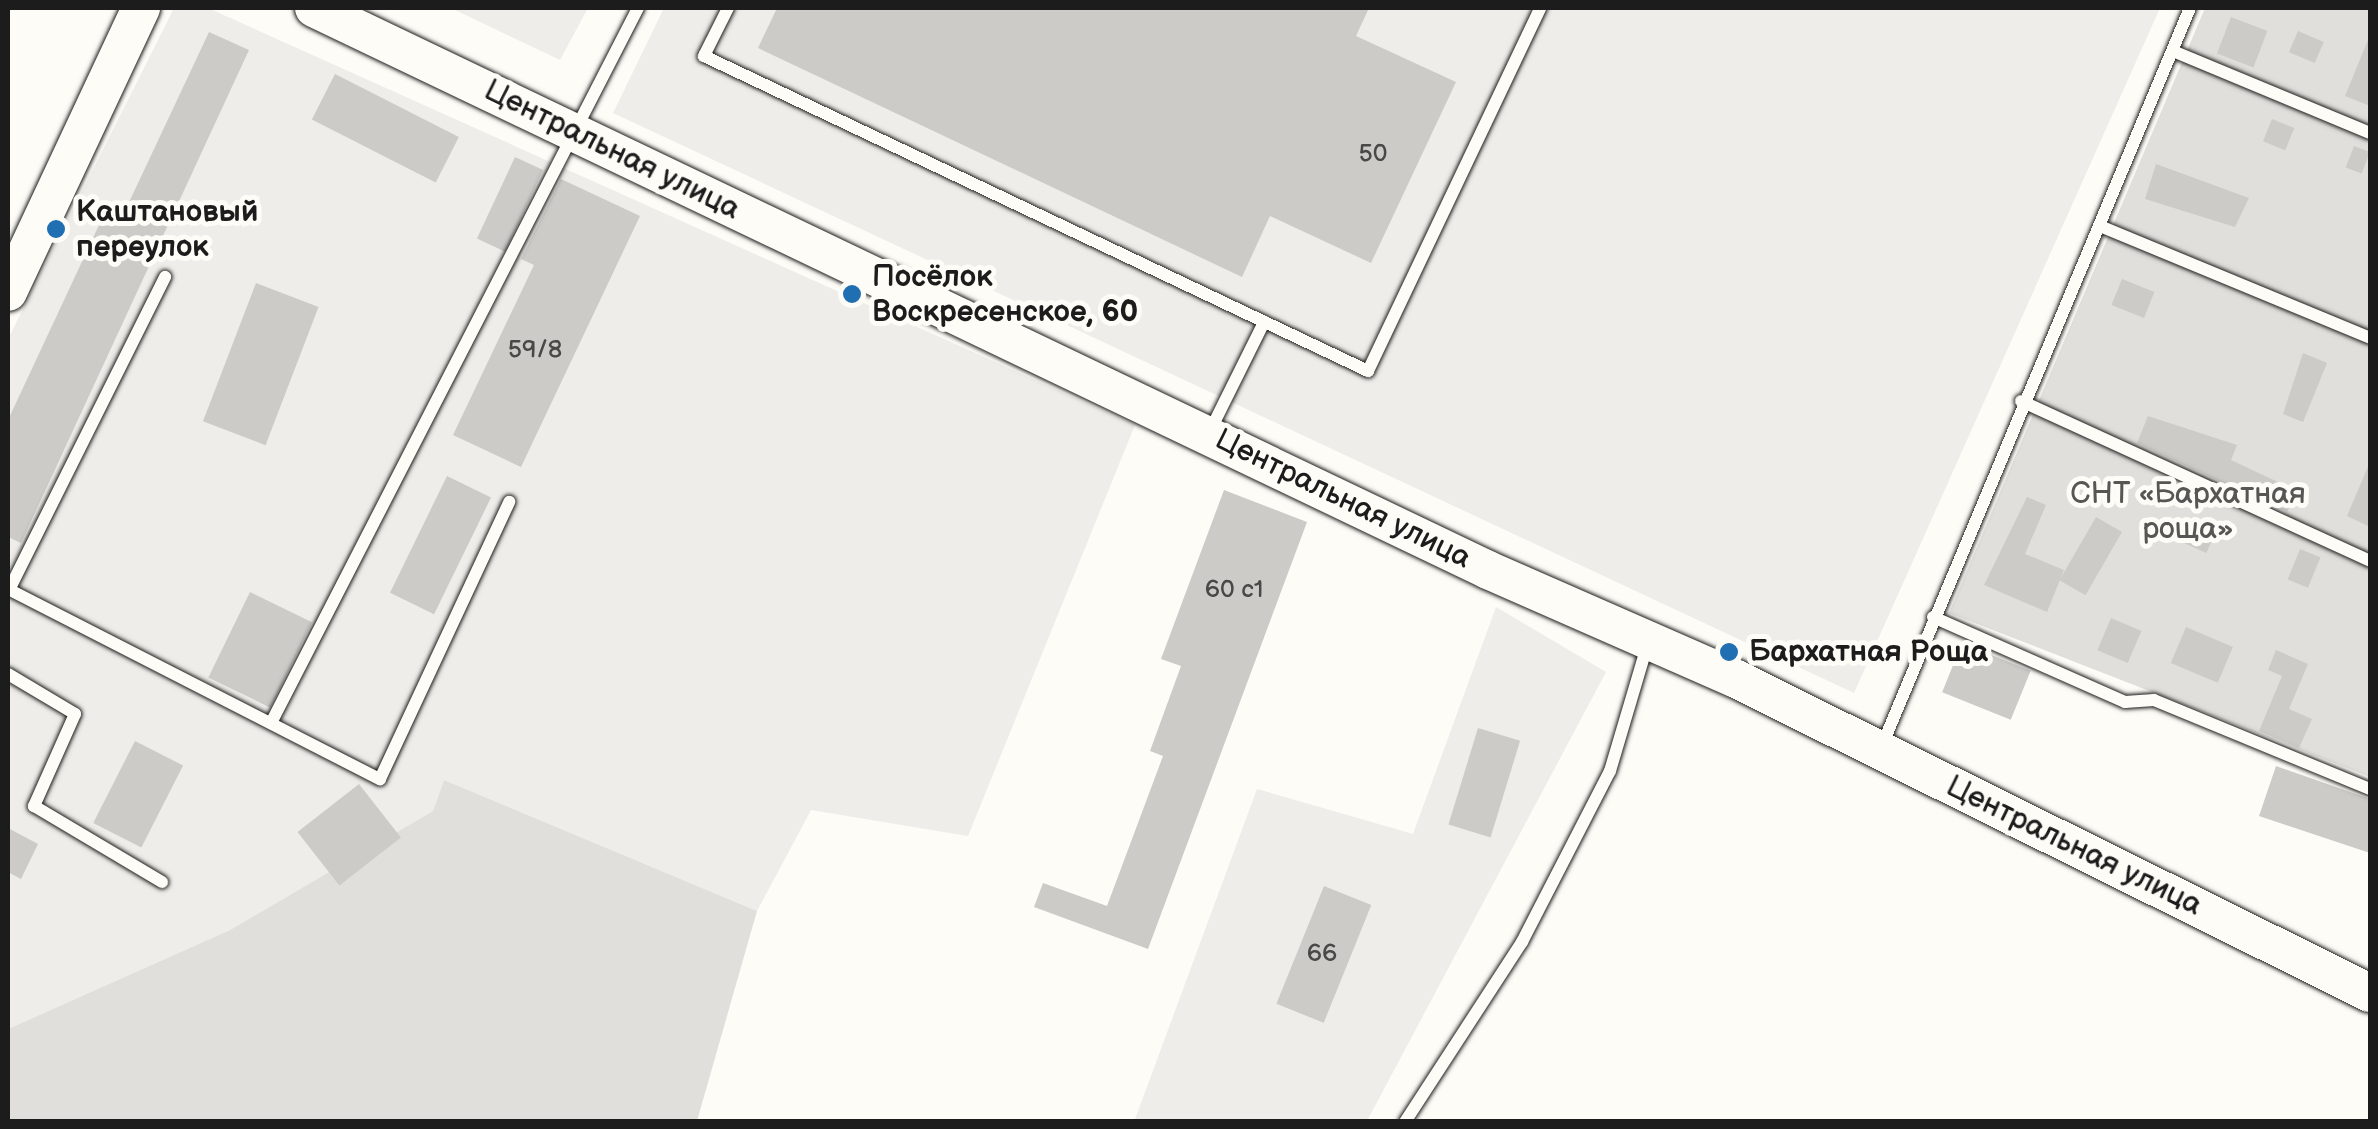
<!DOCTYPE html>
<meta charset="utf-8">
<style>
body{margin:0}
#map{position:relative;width:2378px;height:1129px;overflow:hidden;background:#fdfcf7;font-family:"Balsamiq Sans",sans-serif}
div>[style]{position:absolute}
.built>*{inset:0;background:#eeede9}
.green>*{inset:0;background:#e0dfdb}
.building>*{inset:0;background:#cccbc8;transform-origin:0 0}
.roads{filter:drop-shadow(0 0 2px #1c1c1c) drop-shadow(0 0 2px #1c1c1c)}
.service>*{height:12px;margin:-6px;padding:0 6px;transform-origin:6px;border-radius:6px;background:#fdfcf7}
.secondary>*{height:38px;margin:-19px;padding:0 19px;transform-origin:19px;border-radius:19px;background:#fdfcf7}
.dots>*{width:28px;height:28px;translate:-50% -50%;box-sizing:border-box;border:5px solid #fdfcf7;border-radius:50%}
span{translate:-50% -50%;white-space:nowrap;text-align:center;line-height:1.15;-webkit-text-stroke:10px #fdfcf7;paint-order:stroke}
.number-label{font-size:25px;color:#484847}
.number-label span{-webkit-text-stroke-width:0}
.street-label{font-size:30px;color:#1c1c1c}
.poi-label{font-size:30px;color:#1c1c1c;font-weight:700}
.left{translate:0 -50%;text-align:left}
.park-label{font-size:30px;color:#575655}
.frame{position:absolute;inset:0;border:10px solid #1c1c1c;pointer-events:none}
</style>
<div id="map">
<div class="built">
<i style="clip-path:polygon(174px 8px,208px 8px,1135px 425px,968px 836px,811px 810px,757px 911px,444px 780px,433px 811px,230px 930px,8px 1029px,8px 339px)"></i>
<i style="clip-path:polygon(451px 8px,588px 8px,560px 60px)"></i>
<i style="clip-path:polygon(664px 8px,2160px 8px,1854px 693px,613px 113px)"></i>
<i style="clip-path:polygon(1496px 607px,1606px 672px,1367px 1121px,1134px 1122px,1257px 789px,1413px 834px)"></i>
</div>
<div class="green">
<i style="clip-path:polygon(2205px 8px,2370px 8px,2370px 777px,1949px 613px)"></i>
<i style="clip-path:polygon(444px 780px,757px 911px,697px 1121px,8px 1121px,8px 1029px,230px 930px,433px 811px)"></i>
</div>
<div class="building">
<i style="clip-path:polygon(777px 8px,1369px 8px,1356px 36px,1456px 82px,1371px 263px,1270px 216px,1242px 277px,758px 48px)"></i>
<i style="left:2231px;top:17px;width:39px;height:39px;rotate:21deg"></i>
<i style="left:2298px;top:31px;width:28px;height:23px;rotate:23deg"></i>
<i style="clip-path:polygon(209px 32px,249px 50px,21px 543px,8px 537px,8px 420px,107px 208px,123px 215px)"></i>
<i style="clip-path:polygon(2370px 35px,2370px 106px,2345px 96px)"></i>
<i style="left:335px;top:74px;width:139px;height:51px;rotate:27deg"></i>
<i style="left:2272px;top:119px;width:24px;height:24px;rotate:22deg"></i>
<i style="left:2354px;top:146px;width:17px;height:23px;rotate:21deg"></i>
<i style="left:515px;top:157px;width:31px;height:90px;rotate:25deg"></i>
<i style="clip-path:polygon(2156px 164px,2249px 198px,2235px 227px,2145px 199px)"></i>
<i style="clip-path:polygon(561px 179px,640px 216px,521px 467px,453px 435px,534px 265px,521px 259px)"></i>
<i style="left:2122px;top:279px;width:35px;height:28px;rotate:22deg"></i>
<i style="left:256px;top:283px;width:67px;height:148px;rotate:21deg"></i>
<i style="clip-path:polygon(2303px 353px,2327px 363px,2303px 422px,2283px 414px)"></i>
<i style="clip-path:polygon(2148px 416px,2237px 445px,2231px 460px,2297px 491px,2287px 512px,2137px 443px)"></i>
<i style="clip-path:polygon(2370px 462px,2370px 527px,2347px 516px)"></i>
<i style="left:447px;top:476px;width:49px;height:130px;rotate:26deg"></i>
<i style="clip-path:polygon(1224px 490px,1307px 522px,1148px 949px,1034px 907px,1043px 883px,1107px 906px,1163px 756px,1150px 751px,1181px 666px,1161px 659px)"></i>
<i style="clip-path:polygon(2027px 497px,2046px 505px,2025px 554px,2064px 570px,2047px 612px,1984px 585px)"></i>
<i style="left:2096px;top:517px;width:30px;height:73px;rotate:30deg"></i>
<i style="left:2186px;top:520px;width:32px;height:22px;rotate:24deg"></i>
<i style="left:2300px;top:549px;width:22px;height:33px;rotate:22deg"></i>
<i style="left:250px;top:592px;width:69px;height:95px;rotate:26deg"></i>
<i style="left:2111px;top:618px;width:33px;height:35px;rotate:23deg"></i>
<i style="left:2186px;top:627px;width:51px;height:39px;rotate:23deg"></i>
<i style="left:1962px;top:643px;width:74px;height:53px;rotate:22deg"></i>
<i style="clip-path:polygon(2276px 650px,2308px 664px,2289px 709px,2312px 719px,2299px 748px,2259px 731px,2282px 676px,2268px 670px)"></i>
<i style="left:1478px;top:728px;width:44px;height:101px;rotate:17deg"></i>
<i style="left:135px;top:741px;width:54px;height:92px;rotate:27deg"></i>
<i style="clip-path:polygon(2276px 766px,2370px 799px,2370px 853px,2259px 816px)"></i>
<i style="left:359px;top:784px;width:68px;height:78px;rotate:52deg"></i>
<i style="clip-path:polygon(8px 828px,38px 844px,21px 879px,8px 872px)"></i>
<i style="left:1324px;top:886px;width:51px;height:127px;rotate:22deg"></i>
</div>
<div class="roads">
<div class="service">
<i style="left:728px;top:8px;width:54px;rotate:116.6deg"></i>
<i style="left:704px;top:56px;width:735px;rotate:25.38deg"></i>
<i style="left:1368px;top:371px;width:402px;rotate:-64.6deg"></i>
<i style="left:2173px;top:51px;width:213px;rotate:22.6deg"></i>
<i style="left:2100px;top:226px;width:292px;rotate:22.5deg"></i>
<i style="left:2021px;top:401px;width:384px;rotate:24.6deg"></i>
<i style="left:1210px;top:431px;width:122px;rotate:-63.6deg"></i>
<i style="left:8px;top:589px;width:418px;rotate:27.1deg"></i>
<i style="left:380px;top:779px;width:306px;rotate:-65deg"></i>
<i style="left:9px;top:590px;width:350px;rotate:-63.5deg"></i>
<i style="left:1933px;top:617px;width:210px;rotate:23.9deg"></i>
<i style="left:2125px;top:702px;width:29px;rotate:-4deg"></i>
<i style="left:2154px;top:700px;width:234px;rotate:22.4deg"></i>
<i style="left:8px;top:674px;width:78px;rotate:30.8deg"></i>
<i style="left:75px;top:714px;width:101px;rotate:114deg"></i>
<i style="left:34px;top:806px;width:149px;rotate:30.7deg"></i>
<i style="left:271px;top:723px;width:804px;rotate:-62.83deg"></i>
<i style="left:1881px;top:748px;width:802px;rotate:-67.34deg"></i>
<i style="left:1405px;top:1122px;width:215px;rotate:-57deg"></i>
<i style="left:1522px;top:942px;width:192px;rotate:-62.8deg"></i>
<i style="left:1610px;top:771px;width:134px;rotate:-73.5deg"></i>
</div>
<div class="secondary">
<i style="left:314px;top:8px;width:1302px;rotate:25.58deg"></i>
<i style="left:1488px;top:570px;width:269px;rotate:23.7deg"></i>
<i style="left:1734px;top:678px;width:710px;rotate:26.35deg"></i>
<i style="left:8px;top:292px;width:314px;rotate:-64.9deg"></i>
</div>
</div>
<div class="dots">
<i style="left:56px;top:229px;background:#1f6fb2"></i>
<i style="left:852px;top:294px;background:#1f6fb2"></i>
<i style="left:1729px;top:652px;background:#1f6fb2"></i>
</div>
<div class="number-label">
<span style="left:1373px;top:154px">50</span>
<span style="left:535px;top:350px">59/8</span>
<span style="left:1234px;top:590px">60 с1</span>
<span style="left:1322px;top:954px">66</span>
</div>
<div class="street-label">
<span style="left:612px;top:150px;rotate:26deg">Центральная улица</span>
<span style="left:1343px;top:499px;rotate:26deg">Центральная улица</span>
<span style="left:2074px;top:846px;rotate:26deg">Центральная улица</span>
</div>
<div class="poi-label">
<span class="left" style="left:76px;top:229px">Каштановый<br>переулок</span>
<span class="left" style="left:872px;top:294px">Посёлок<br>Воскресенское, 60</span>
<span class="left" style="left:1749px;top:652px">Бархатная Роща</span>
</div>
<div class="park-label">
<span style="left:2188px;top:511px">СНТ «Бархатная<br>роща»</span>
</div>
<div class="frame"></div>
</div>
